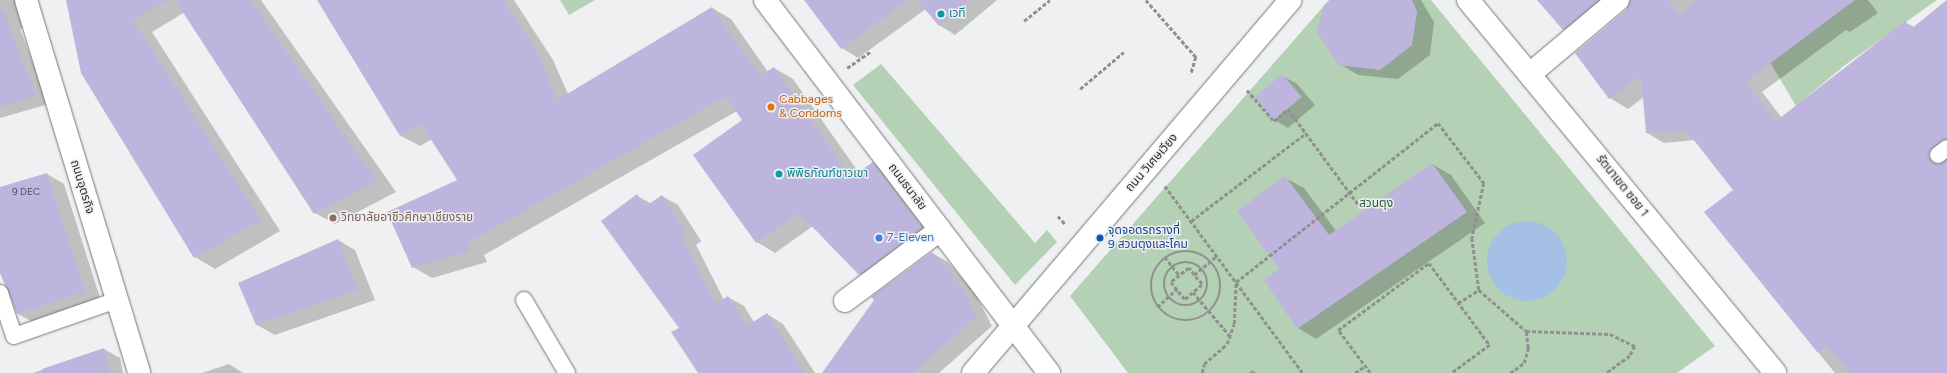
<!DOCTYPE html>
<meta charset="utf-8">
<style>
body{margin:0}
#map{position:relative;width:1947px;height:373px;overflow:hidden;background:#eff0f1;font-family:Figtree,"Noto Sans Thai",sans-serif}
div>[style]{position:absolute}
.green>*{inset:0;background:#b4d0b5}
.water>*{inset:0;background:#a4c0e5}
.round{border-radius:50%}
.shadow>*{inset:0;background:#0003}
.building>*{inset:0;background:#beb5df;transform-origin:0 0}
.path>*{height:2.5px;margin-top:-1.25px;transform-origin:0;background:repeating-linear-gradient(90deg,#909091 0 4px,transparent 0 6px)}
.path>.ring{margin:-1.25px;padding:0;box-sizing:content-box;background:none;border:2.5px solid #909091;border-radius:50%}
.roads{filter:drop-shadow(0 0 1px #757677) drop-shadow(0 0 1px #757677)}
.service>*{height:16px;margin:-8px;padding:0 8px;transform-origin:8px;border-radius:8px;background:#fff}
.minor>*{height:22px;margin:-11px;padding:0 11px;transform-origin:11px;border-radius:11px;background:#fff}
.tertiary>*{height:22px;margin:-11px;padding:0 11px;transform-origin:11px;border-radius:11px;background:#fff}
.dots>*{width:11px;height:11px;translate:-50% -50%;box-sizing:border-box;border:2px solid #eff0f1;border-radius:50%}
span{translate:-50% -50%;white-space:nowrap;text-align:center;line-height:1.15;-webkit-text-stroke:3px #eff0f1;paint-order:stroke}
.number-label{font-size:10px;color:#53505c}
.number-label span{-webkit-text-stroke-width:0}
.culture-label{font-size:12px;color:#0d838f}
.left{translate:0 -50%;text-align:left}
.food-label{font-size:12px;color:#c56008}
.street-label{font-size:12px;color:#2f2f30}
.park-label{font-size:12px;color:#24582c}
.education-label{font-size:12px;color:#785e54}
.transit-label{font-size:12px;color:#164399}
.shop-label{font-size:12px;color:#366cbe}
</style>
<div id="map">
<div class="green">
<i style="clip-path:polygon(560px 0,595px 0,569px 15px)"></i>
<i style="clip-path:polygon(1329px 0,1431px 0,1715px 346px,1677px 373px,1128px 373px,1070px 296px)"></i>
<i style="clip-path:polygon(1785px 0,1937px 0,1845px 65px,1796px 106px,1770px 62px)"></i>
<i style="clip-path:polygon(881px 64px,1035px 243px,1047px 230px,1057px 242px,1015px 285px,853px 85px)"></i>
</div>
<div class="water">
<i class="round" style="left:1487px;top:221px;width:80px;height:80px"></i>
</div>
<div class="shadow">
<i style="clip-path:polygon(0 0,23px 0,31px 25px,20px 29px,49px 104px,0 118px)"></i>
<i style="clip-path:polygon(67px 0,261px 0,396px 192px,335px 224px,315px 213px,185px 12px,152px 32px,280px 231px,215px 269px,195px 257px)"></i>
<i style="clip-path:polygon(318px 0,514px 0,553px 60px,568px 94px,712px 8px,731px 19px,768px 72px,774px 68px,793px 79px,859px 173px,873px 163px,891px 174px,940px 239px,878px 285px,860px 274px,813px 226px,775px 253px,757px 242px,743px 120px,737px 111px,484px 255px,487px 262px,432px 278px,413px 267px,459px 180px,432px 139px,420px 146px,401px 136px)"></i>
<i style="clip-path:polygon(806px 0,997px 0,955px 35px,939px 25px,926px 9px,858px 58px,842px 48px)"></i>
<i style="clip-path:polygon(1331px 0,1421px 0,1434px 22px,1430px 55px,1398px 79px,1358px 75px,1340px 64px)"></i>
<i style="clip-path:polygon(1539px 0,1628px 0,1582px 39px,1564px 29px)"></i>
<i style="clip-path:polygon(1630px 0,1868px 0,1878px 13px,1850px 32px,1846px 30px,1762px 92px,1782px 118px,1905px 22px,1914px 27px,1947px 0,1947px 373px,1835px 373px,1705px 212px,1734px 190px,1695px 140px,1664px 143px,1647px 133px,1644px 97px,1628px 109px,1610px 98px,1576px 53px,1627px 10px)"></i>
<i style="clip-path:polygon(1282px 76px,1296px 83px,1315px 105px,1288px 128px,1275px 120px)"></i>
<i style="clip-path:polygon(1432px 164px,1451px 175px,1485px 223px,1316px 339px,1298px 328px,1281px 270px,1285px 178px,1304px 188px,1336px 231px)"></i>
<i style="clip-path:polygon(47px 174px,64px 184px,101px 301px,35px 323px,18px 314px,0 268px,0 189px)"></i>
<i style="clip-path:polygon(637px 196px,652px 204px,662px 196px,678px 205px,701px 241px,696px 245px,724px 300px,728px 297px,744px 306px,754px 322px,767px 314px,783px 324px,815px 373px,701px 373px,680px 328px)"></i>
<i style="clip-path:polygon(338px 240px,355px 250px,375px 300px,275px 335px,257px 325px)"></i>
<i style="clip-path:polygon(932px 253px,948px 262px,975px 293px,992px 326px,939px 373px,826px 373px)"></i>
<i style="clip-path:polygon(104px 349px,120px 358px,123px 373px,33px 373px)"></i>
<i style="clip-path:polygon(229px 364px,243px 373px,202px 373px)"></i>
<i style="clip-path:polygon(1252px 370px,1257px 373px,1249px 373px)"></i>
</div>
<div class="building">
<i style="clip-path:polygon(66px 0,167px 0,133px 20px,261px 220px,194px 258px,81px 73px)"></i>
<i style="clip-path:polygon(175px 0,250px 0,377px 181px,314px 214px)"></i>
<i style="clip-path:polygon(317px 0,503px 0,535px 48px,557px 100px,712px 7px,760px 76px,774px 67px,851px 177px,873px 162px,922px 228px,859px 275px,799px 213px,756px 243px,693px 155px,742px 120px,726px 96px,466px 244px,470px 251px,412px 268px,387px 212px,457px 180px,421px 124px,400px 136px)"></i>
<i style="clip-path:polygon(804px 0,908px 0,841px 49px)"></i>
<i style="clip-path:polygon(917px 0,970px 0,939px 26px)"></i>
<i style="clip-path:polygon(1330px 0,1412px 0,1417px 12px,1412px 45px,1380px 70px,1339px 65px,1317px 32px,1324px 6px)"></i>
<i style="clip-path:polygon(1537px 0,1599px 0,1563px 30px)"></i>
<i style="clip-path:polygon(1630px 0,1668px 0,1679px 15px,1698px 0,1855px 0,1745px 82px,1776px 121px,1905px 21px,1911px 29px,1947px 0,1947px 139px,1932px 148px,1929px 156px,1935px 164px,1947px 160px,1947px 373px,1851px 373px,1826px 347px,1818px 353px,1704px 212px,1733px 190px,1686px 130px,1646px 133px,1641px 76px,1609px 99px,1575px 53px,1626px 10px)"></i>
<i style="clip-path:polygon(0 11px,4px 11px,36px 96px,0 107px)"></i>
<i style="left:1282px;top:74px;width:30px;height:36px;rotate:49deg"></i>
<i style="clip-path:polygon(1432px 163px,1467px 212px,1297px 329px,1264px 280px,1279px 269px,1237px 211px,1285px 176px,1329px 235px)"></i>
<i style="clip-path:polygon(47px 173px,85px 292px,17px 314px,0 273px,0 187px)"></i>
<i style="clip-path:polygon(637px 194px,646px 206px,662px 195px,686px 232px,681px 235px,716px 304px,728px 296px,747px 326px,767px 313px,805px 373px,698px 373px,671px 332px,679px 328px,601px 221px)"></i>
<i style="clip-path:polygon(338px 239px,358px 290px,256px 325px,238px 283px)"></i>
<i style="clip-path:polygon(932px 252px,959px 283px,977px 316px,913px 373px,822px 373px,874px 300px,871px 297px)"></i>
<i style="clip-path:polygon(104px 348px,110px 373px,42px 373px,42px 369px)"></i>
</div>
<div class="path">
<i style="left:1146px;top:0;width:76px;rotate:48.7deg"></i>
<i style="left:1196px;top:57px;width:18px;rotate:106deg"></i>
<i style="left:1024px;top:21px;width:33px;rotate:-39deg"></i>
<i style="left:847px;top:68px;width:29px;rotate:-35deg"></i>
<i style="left:1080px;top:89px;width:57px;rotate:-40.1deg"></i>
<i style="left:1247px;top:90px;width:41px;rotate:48.9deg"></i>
<i style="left:1274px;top:121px;width:18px;rotate:-41deg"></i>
<i style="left:1288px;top:109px;width:118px;rotate:53.6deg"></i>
<i style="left:1165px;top:186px;width:232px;rotate:53.6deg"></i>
<i style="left:1058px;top:216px;width:12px;rotate:48deg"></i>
<i style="left:1191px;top:221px;width:145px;rotate:-37.4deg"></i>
<i class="ring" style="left:1151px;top:251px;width:67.5px;height:67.5px"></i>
<i style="left:1165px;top:257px;width:23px;rotate:52deg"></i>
<i class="ring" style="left:1164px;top:262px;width:41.5px;height:41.5px"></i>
<i style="left:1194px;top:275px;width:9px;rotate:-126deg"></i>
<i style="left:1189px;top:268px;width:23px;rotate:142deg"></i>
<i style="left:1171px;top:282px;width:22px;rotate:51deg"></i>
<i style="left:1185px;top:299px;width:23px;rotate:-41deg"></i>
<i style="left:1202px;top:284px;width:12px;rotate:-132deg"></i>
<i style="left:1194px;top:275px;width:30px;rotate:-40deg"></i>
<i style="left:1193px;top:292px;width:57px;rotate:49.9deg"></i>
<i style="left:1458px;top:303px;width:25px;rotate:-32deg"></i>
<i style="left:1479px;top:290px;width:62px;rotate:41.1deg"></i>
<i style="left:1526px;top:331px;width:84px;rotate:2deg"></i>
<i style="left:1610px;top:334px;width:28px;rotate:26deg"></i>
<i style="left:1635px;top:346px;width:11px;rotate:117deg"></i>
<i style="left:1630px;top:356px;width:29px;rotate:144deg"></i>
<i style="left:1157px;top:307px;width:27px;rotate:-42deg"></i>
<i style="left:1202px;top:373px;width:9px;rotate:-77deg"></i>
<i style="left:1204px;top:364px;width:30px;rotate:-41deg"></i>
<i style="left:1227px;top:344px;width:21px;rotate:-71deg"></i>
<i style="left:1234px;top:324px;width:42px;rotate:-87.3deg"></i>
<i style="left:1236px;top:282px;width:257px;rotate:-38.2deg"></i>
<i style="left:1438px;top:123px;width:76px;rotate:52.5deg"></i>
<i style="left:1484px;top:183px;width:56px;rotate:102.3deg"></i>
<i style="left:1472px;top:238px;width:52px;rotate:82.3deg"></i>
<i style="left:1355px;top:373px;width:12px;rotate:-35deg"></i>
<i style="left:1370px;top:373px;width:54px;rotate:-126.7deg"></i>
<i style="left:1338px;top:330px;width:113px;rotate:-36.4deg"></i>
<i style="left:1429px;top:263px;width:102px;rotate:53.4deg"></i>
<i style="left:1490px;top:345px;width:47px;rotate:143.6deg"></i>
<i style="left:1510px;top:373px;width:17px;rotate:-36deg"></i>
<i style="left:1524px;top:363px;width:16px;rotate:-75deg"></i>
<i style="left:1528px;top:348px;width:17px;rotate:-97deg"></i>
</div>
<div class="roads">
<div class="service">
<i style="left:1938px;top:155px;width:11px;rotate:-38deg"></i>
<i style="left:0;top:293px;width:45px;rotate:72deg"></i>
<i style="left:14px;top:336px;width:109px;rotate:-19.3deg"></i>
<i style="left:524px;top:300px;width:85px;rotate:59.5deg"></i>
</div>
<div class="minor">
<i style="left:1468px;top:0;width:483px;rotate:50.5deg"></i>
<i style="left:1530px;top:74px;width:115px;rotate:-40.1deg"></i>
<i style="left:845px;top:301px;width:119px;rotate:-36.8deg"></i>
</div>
<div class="tertiary">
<i style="left:26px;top:0;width:390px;rotate:73.1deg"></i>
<i style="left:765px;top:0;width:469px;rotate:52.7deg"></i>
<i style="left:973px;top:373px;width:490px;rotate:-49.6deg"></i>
</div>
</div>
<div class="dots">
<i style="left:941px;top:14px;background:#0f9aa8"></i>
<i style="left:771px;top:107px;background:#e8710a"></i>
<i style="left:779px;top:174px;background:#0f9aa8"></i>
<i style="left:333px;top:218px;background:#8d6e63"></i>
<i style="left:879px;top:238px;background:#3f7fe0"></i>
<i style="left:1100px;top:238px;background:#1a4fb4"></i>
</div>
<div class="number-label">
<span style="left:26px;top:192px">9 DEC</span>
</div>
<div class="culture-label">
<span class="left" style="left:949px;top:14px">เวที</span>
<span class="left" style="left:787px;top:174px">พิพิธภัณฑ์ชาวเขา</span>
</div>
<div class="food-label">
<span class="left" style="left:779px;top:107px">Cabbages<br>&amp; Condoms</span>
</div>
<div class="street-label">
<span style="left:1152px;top:163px;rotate:-49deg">ถนน วิเศษเวียง</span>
<span style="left:1622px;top:186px;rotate:51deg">รัตนาเขต ซอย 1</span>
<span style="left:82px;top:187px;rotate:73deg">ถนนอุตรกิจ</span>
<span style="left:907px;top:187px;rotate:53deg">ถนนธนาลัย</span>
</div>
<div class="park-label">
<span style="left:1376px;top:204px">สวนตุง</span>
</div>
<div class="education-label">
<span class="left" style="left:341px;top:218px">วิทยาลัยอาชีวศึกษาเชียงราย</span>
</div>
<div class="transit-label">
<span class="left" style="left:1108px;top:238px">จุดจอดรถรางที่<br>9 สวนตุงและโคม</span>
</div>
<div class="shop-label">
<span class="left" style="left:887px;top:238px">7-Eleven</span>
</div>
</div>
